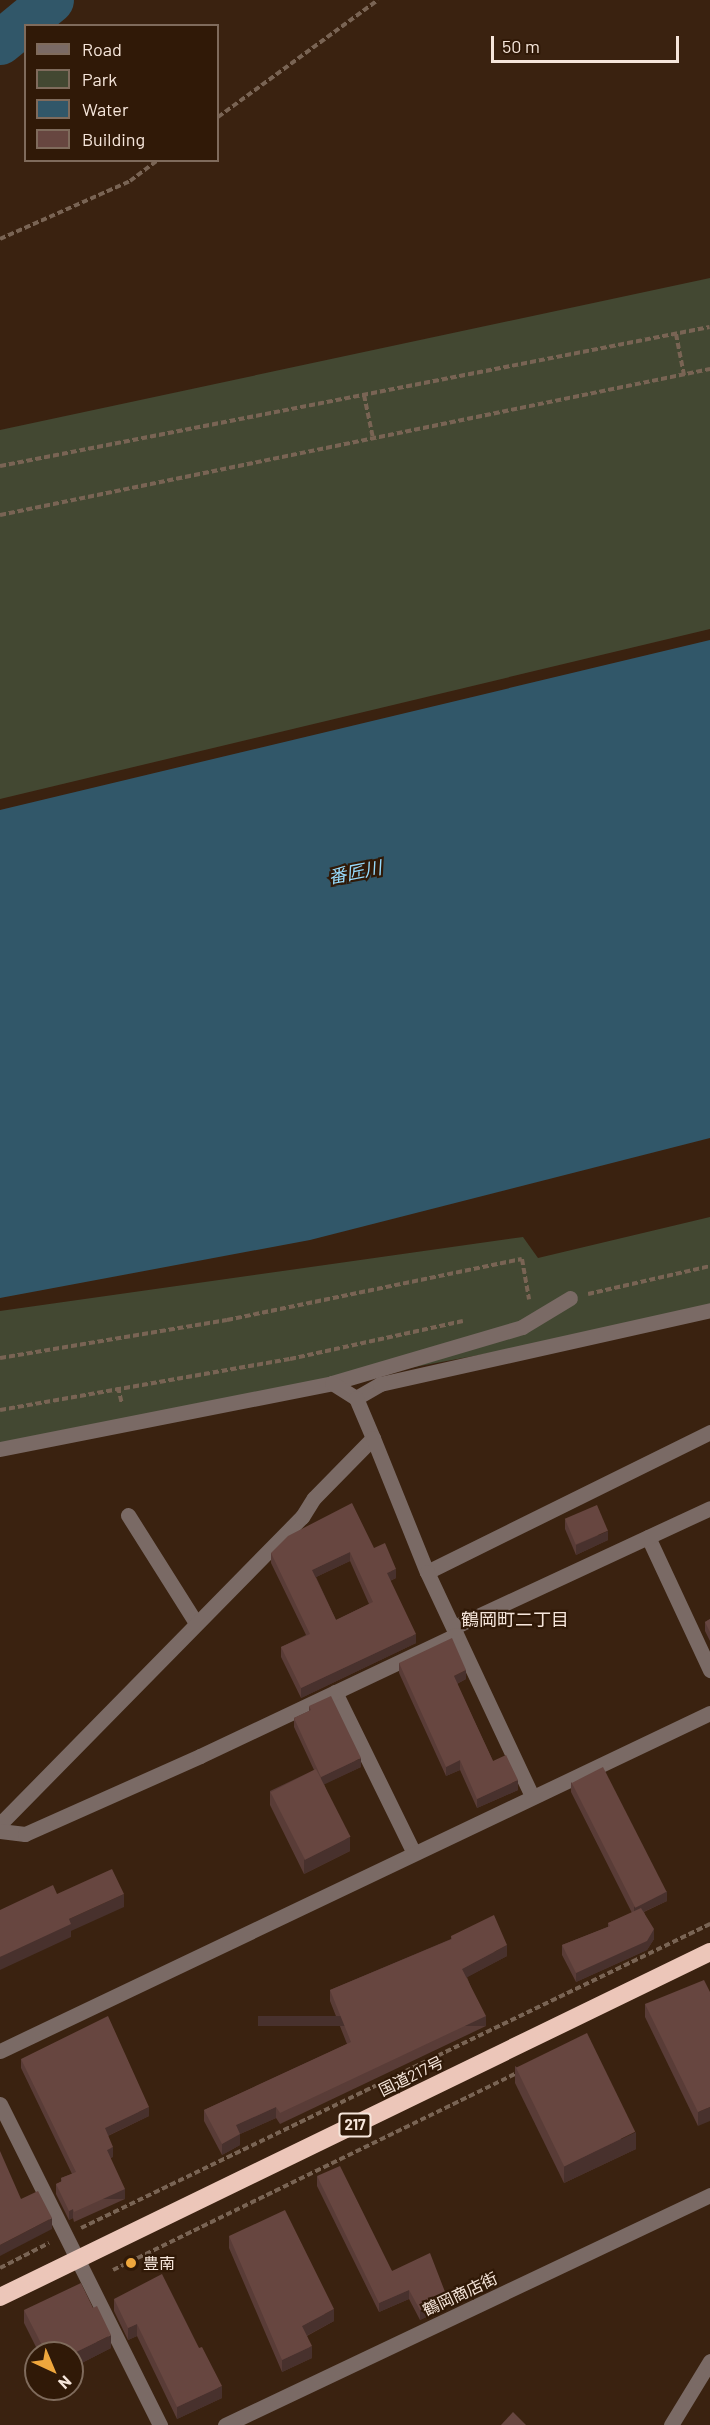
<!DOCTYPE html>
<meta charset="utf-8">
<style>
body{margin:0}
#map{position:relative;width:710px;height:2425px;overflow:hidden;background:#3a2210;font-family:Barlow,"Noto Sans JP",sans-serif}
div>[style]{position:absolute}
.green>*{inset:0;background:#434832}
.water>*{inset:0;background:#315769}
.river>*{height:45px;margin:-22.5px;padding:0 22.5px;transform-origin:22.5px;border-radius:22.5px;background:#315769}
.path>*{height:4px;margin-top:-2px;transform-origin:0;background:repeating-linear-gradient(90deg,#796454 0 6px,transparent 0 9px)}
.minor>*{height:15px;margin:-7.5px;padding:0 7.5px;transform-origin:7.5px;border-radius:7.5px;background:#7a6a65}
.highway>*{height:18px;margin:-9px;padding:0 9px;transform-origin:9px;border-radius:9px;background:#ecc6b9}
.wall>*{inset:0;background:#593c37}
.shaded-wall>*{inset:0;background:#48312d;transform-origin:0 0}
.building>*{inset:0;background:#674640;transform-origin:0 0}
.dots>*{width:16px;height:16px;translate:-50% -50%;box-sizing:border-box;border:3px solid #301907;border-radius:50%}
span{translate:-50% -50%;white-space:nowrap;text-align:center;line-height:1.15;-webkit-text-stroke:4.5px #301907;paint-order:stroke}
.shield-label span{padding:2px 4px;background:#301907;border:2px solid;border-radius:4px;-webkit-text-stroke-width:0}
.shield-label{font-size:15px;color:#f6e6db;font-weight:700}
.street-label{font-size:16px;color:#f6e6db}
.poi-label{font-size:16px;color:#f6e6db}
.left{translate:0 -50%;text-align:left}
.water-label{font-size:18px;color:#97dbfd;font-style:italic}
.neighbourhood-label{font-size:18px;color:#f6e6db}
.legend{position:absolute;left:24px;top:24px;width:195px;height:138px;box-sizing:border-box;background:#301907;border:2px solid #7f6b5c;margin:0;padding:8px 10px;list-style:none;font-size:18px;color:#f6e6db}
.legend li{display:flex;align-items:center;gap:12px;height:30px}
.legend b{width:30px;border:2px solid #7f6b5c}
.north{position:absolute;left:24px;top:2341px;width:60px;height:60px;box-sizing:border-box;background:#301907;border:2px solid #7f6b5c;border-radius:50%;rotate:136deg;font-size:16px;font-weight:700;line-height:24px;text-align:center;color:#f6e6db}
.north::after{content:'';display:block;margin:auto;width:21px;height:27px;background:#efa73d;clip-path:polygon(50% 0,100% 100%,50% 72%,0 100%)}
.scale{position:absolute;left:491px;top:36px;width:188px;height:27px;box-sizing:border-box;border:3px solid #f6e6db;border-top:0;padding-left:8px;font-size:18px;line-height:21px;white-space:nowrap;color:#f6e6db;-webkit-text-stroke:4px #301907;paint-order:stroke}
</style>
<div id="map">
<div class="green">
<i style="clip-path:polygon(710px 278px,710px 629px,0 799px,0 430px)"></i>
<i style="clip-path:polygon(710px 1217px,710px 1312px,0 1444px,0 1311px,523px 1237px,538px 1258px)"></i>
</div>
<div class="water">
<i style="clip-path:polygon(710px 640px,710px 1138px,310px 1240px,0 1298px,0 810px)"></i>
</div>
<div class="river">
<i style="left:0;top:42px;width:66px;rotate:-39.5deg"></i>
</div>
<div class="path">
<i style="left:218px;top:117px;width:198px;rotate:-36.2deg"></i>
<i style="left:0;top:239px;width:142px;rotate:-24deg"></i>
<i style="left:130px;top:181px;width:35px;rotate:-37deg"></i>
<i style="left:676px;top:334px;width:42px;rotate:79deg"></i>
<i style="left:364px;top:395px;width:44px;rotate:78.2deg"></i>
<i style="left:0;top:466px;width:723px;rotate:-11.08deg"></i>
<i style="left:0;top:515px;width:725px;rotate:-11.62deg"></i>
<i style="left:588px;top:1294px;width:125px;rotate:-12.9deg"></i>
<i style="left:0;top:1358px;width:230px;rotate:-9.5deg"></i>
<i style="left:227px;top:1320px;width:301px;rotate:-11.7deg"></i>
<i style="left:522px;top:1259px;width:41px;rotate:80.1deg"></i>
<i style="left:118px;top:1387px;width:17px;rotate:77deg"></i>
<i style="left:0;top:1410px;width:294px;rotate:-10deg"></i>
<i style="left:290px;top:1359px;width:177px;rotate:-12.4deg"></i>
<i style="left:81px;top:2228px;width:699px;rotate:-25.79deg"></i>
<i style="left:0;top:2268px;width:55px;rotate:-27deg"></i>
<i style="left:113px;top:2270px;width:452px;rotate:-26deg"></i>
</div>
<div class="minor">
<i style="left:332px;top:1383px;width:198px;rotate:-16.4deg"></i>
<i style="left:522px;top:1327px;width:56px;rotate:-31.1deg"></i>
<i style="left:356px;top:1398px;width:28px;rotate:-30deg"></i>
<i style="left:380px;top:1384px;width:338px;rotate:-12.6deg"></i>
<i style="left:0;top:1449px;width:338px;rotate:-11.2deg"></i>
<i style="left:332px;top:1383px;width:28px;rotate:32deg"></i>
<i style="left:356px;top:1398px;width:43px;rotate:67deg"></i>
<i style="left:128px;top:1515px;width:128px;rotate:57.8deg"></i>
<i style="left:648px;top:1537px;width:147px;rotate:65deg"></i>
<i style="left:427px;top:1572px;width:316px;rotate:-26.3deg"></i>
<i style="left:454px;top:1627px;width:282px;rotate:-24.9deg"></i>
<i style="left:335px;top:1692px;width:179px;rotate:63.9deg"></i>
<i style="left:0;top:1824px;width:431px;rotate:-45.5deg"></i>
<i style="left:302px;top:1517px;width:22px;rotate:-58deg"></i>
<i style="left:314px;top:1498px;width:84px;rotate:-45.5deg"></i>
<i style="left:373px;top:1438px;width:144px;rotate:68.1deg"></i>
<i style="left:427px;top:1572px;width:247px;rotate:64.9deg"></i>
<i style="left:0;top:1831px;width:25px;rotate:7deg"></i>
<i style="left:25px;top:1834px;width:192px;rotate:-24deg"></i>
<i style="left:200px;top:1756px;width:283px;rotate:-25.3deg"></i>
<i style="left:0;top:2051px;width:786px;rotate:-25.46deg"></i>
<i style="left:0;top:2104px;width:359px;rotate:63.5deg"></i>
<i style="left:225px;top:2425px;width:537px;rotate:-25.37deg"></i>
<i style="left:671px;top:2425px;width:75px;rotate:-58.6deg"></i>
</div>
<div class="highway">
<i style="left:0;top:2297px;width:789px;rotate:-25.92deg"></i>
</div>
<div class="wall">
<i style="clip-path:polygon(565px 1520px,608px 1540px,576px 1555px,565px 1529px)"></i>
<i style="clip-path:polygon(evenodd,374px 1548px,396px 1578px,390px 1581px,416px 1643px,301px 1698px,281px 1657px,281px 1647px,306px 1635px,271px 1563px,271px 1553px,374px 1548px,350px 1561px,369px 1604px,336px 1620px,316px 1577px,350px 1561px)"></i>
<i style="clip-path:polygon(710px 1619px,710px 1641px,705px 1631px,705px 1622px)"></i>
<i style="clip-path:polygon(399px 1663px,466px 1679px,457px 1684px,493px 1761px,518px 1790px,477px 1808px,460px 1770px,446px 1776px,399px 1673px)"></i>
<i style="clip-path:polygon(309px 1706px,361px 1767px,324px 1784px,350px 1851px,304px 1874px,270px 1805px,270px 1791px,314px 1770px,294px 1727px,294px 1718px,309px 1711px)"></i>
<i style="clip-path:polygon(571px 1782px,667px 1901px,644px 1912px,654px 1939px,647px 1950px,576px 1982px,562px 1955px,562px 1945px,608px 1927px,608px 1923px,632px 1913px,571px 1792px)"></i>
<i style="clip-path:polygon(451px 1936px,507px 1956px,467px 1977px,486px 2026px,280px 2124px,276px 2118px,240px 2134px,240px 2145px,222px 2155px,204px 2121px,204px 2110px,347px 2044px,330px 2001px,330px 1990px,451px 1939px)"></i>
<i style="clip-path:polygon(710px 1992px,698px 2126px,645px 2017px,645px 2004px)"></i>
<i style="clip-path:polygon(21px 2059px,149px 2116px,108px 2136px,113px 2157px,110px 2158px,125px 2199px,74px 2222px,73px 2218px,69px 2220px,56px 2194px,56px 2184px,61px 2182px,61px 2178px,72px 2174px,21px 2068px)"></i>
<i style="clip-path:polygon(515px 2066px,636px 2149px,564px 2183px,515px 2083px)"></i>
<i style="clip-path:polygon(317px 2176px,392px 2271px,447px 2307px,420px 2320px,409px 2299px,379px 2312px,317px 2186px)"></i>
<i style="clip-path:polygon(229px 2236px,334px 2321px,307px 2336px,312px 2358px,282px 2372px,229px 2248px)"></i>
<i style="clip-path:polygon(114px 2299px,199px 2348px,222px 2398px,177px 2419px,137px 2336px,128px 2340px,114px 2311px)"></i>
<i style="clip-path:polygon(24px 2310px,111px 2348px,72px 2368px,72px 2353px,39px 2353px,24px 2323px)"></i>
</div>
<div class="shaded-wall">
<i style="clip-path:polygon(608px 1531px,608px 1540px,576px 1555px,576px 1545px)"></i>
<i style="clip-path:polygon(350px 1552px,350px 1561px,312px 1579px,312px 1570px)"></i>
<i style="clip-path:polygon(396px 1569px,396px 1578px,387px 1582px,387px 1573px)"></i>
<i style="clip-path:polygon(416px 1634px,416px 1643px,301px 1698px,301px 1688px)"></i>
<i style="clip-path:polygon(466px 1670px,466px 1679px,454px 1685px,454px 1676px)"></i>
<i style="clip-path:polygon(361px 1758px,361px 1767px,321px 1786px,321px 1777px)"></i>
<i style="clip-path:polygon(460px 1760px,460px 1770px,446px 1776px,446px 1767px)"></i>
<i style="clip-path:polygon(518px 1780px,518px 1790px,477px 1808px,477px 1799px)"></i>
<i style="clip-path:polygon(350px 1837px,350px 1851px,304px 1874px,304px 1860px)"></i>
<i style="clip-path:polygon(667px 1891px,667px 1901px,634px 1916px,634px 1907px)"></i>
<i style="clip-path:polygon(124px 1894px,124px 1907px,71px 1931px,71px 1937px,0 1970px,0 1957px,69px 1919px)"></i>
<i style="clip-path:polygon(654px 1929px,654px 1939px,647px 1950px,576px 1982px,576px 1973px)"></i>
<i style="clip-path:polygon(507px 1945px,507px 1956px,462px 1980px,462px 1969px)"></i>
<i style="left:486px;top:2016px;width:10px;height:228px;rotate:90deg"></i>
<i style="clip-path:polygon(149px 2107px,149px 2116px,105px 2137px,105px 2128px)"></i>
<i style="clip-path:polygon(276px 2107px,276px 2118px,240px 2134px,240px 2145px,222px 2155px,222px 2144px,236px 2125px)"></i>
<i style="clip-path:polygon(710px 2107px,710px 2121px,698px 2126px,698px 2112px)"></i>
<i style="clip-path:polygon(636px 2132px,636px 2149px,564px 2183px,564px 2166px)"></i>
<i style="clip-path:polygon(113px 2147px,113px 2157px,107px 2159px,107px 2150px)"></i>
<i style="left:125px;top:2189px;width:10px;height:56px;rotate:90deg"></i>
<i style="clip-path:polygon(73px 2209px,73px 2218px,69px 2220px,69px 2211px)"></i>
<i style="clip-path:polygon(52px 2218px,52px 2229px,0 2256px,0 2245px)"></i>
<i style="clip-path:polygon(409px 2290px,409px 2299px,379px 2312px,379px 2303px)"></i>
<i style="clip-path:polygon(447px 2297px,447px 2307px,420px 2320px,420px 2310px)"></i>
<i style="clip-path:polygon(334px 2309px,334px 2321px,302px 2338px,302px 2326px)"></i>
<i style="clip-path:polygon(137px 2324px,137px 2336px,128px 2340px,128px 2328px)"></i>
<i style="clip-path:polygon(111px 2335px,111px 2348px,72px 2368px,72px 2354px)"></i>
<i style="clip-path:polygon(312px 2346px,312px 2358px,282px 2372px,282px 2360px)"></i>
<i style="clip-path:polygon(222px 2386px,222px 2398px,177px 2419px,177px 2407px)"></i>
</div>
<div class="building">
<i style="clip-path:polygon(evenodd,352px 1503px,374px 1548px,385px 1543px,396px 1569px,387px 1573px,416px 1634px,301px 1688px,281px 1647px,310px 1634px,271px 1553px,288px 1536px,352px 1503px,350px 1552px,373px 1602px,336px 1620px,312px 1570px,350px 1552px)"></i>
<i style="left:597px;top:1505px;width:28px;height:35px;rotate:67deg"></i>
<i style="clip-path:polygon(710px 1619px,710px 1632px,705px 1622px)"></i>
<i style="clip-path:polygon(452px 1638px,466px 1670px,454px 1676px,475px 1722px,493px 1761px,506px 1755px,518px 1780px,477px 1799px,460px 1760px,446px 1767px,399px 1663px)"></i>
<i style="clip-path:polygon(331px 1696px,361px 1758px,321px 1777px,294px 1718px,311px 1710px,309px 1706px)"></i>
<i style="left:603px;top:1767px;width:140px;height:35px;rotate:63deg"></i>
<i style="left:316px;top:1769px;width:76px;height:51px;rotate:63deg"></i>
<i style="clip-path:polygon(112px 1869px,124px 1894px,69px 1919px,71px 1924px,0 1957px,0 1910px,53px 1885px,57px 1894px)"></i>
<i style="clip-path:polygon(641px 1908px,654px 1929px,647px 1941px,576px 1973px,562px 1945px,610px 1926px,608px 1923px)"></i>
<i style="clip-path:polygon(494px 1915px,507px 1945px,462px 1969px,486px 2016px,280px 2113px,276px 2107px,236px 2125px,240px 2134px,222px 2144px,204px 2110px,351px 2042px,330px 1990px,452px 1939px,451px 1936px)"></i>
<i style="clip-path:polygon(704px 1980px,710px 1992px,710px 2107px,698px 2112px,645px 2004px)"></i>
<i style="clip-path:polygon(108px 2016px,149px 2107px,105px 2128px,113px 2147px,107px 2150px,125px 2189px,74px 2212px,73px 2209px,69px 2211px,56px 2184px,62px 2181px,61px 2178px,76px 2172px,21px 2059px)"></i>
<i style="left:587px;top:2033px;width:110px;height:79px;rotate:64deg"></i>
<i style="clip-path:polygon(0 2151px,21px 2199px,38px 2191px,52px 2218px,0 2245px)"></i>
<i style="clip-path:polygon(340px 2166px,392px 2271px,430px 2253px,447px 2297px,420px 2310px,409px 2290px,379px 2303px,317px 2176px)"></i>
<i style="clip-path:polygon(285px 2210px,334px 2309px,302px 2326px,312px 2346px,282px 2360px,229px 2236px)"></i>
<i style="clip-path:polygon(162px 2274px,199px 2348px,202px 2347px,222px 2386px,177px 2407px,137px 2324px,128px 2328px,114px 2299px)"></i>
<i style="clip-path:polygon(81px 2283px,93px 2308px,97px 2306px,111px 2335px,72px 2354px,72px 2353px,46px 2353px,24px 2310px)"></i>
<i style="clip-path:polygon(513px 2412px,526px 2425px,501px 2425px)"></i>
</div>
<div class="dots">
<i style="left:131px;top:2263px;background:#efa73d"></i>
</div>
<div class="shield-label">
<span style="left:355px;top:2125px">217</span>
</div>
<div class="street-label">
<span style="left:411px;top:2076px;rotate:-26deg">国道217号</span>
<span style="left:460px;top:2294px;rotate:-25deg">鶴岡商店街</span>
</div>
<div class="poi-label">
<span class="left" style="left:143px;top:2263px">豊南</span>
</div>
<div class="water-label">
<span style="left:355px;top:872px;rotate:-11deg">番匠川</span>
</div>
<div class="neighbourhood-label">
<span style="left:515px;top:1619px">鶴岡町二丁目</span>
</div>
<ul class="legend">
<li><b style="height:8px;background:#7a6a65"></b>Road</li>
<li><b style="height:16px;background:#434832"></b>Park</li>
<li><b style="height:16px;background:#315769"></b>Water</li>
<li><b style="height:16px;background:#674640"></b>Building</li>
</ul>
<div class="north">N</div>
<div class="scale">50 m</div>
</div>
